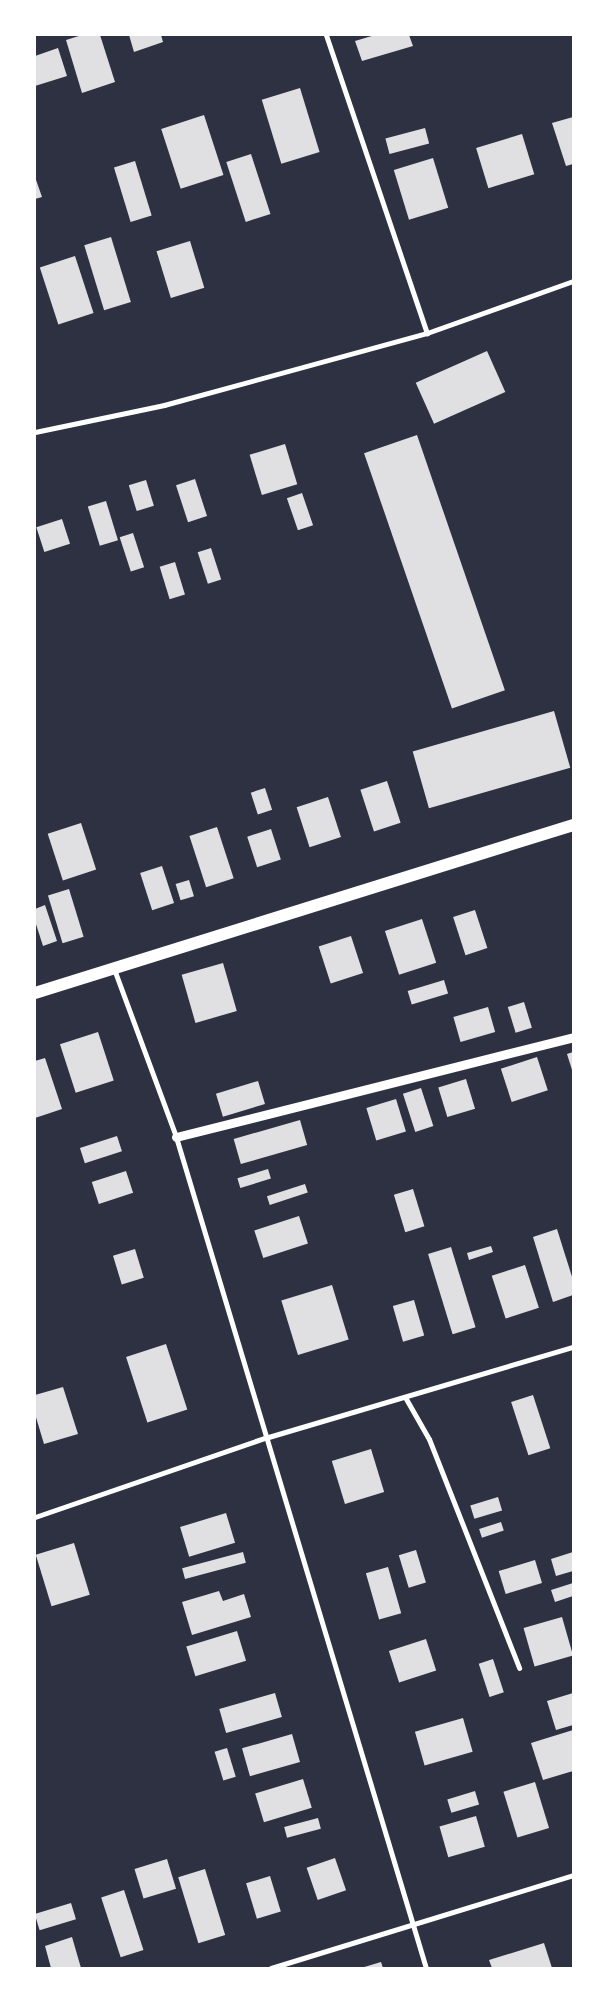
<!DOCTYPE html>
<style>
body{margin:0}
#map{position:relative;width:608px;height:2003px;overflow:hidden;background:#2d3142;font-family:"Libre Baskerville",serif}
div>[style]{position:absolute}
.building>*{inset:0;background:#e0e0e3;transform-origin:0 0}
.minor>*{height:5px;margin:-2.5px;padding:0 2.5px;transform-origin:2.5px;border-radius:2.5px;background:#fff}
.tertiary>*{height:9px;margin:-4.5px;padding:0 4.5px;transform-origin:4.5px;border-radius:4.5px;background:#fff}
.primary>*{height:12px;margin:-6px;padding:0 6px;transform-origin:6px;border-radius:6px;background:#fff}
span{translate:-50% -50%;white-space:nowrap;text-align:center;line-height:1.15;-webkit-text-stroke:5px #fff;paint-order:stroke}
.frame{position:absolute;inset:0;border:36px solid #fff;pointer-events:none}
</style>
<div id="map">
<div class="building">
<i style="clip-path:polygon(82px 35px,100px 35px,115px 82px,82px 93px,66px 40px)"></i>
<i style="clip-path:polygon(129px 35px,161px 35px,163px 42px,134px 52px)"></i>
<i style="clip-path:polygon(375px 35px,409px 35px,413px 46px,362px 61px,355px 41px)"></i>
<i style="clip-path:polygon(58px 48px,67px 76px,35px 86px,35px 56px)"></i>
<i style="left:300px;top:88px;width:67px;height:40px;rotate:73deg"></i>
<i style="left:204px;top:115px;width:63px;height:45px;rotate:72deg"></i>
<i style="clip-path:polygon(573px 117px,573px 164px,566px 166px,552px 123px)"></i>
<i style="left:425px;top:128px;width:16px;height:41px;rotate:75deg"></i>
<i style="left:522px;top:134px;width:42px;height:48px;rotate:73deg"></i>
<i style="left:251px;top:154px;width:63px;height:26px;rotate:72deg"></i>
<i style="left:433px;top:158px;width:52px;height:41px;rotate:73deg"></i>
<i style="left:135px;top:161px;width:57px;height:22px;rotate:73deg"></i>
<i style="clip-path:polygon(35px 177px,42px 197px,35px 199px)"></i>
<i style="left:111px;top:237px;width:68px;height:28px;rotate:73deg"></i>
<i style="left:190px;top:241px;width:49px;height:35px;rotate:73deg"></i>
<i style="left:75px;top:256px;width:60px;height:37px;rotate:72deg"></i>
<i style="left:487px;top:351px;width:45px;height:78px;rotate:66deg"></i>
<i style="left:417px;top:435px;width:270px;height:56px;rotate:71deg"></i>
<i style="left:285px;top:444px;width:42px;height:37px;rotate:73deg"></i>
<i style="left:195px;top:479px;width:39px;height:20px;rotate:72deg"></i>
<i style="left:146px;top:480px;width:27px;height:18px;rotate:73deg"></i>
<i style="left:302px;top:493px;width:34px;height:16px;rotate:71deg"></i>
<i style="left:106px;top:501px;width:41px;height:19px;rotate:73deg"></i>
<i style="left:62px;top:519px;width:26px;height:27px;rotate:72deg"></i>
<i style="left:133px;top:533px;width:36px;height:14px;rotate:72deg"></i>
<i style="left:211px;top:548px;width:33px;height:14px;rotate:72deg"></i>
<i style="left:175px;top:562px;width:34px;height:16px;rotate:73deg"></i>
<i style="left:554px;top:711px;width:59px;height:147px;rotate:74deg"></i>
<i style="left:387px;top:781px;width:44px;height:28px;rotate:72deg"></i>
<i style="left:265px;top:788px;width:23px;height:15px;rotate:72deg"></i>
<i style="left:328px;top:797px;width:42px;height:33px;rotate:72deg"></i>
<i style="left:81px;top:823px;width:49px;height:35px;rotate:72deg"></i>
<i style="left:217px;top:827px;width:54px;height:29px;rotate:72deg"></i>
<i style="left:271px;top:829px;width:32px;height:25px;rotate:72deg"></i>
<i style="left:162px;top:866px;width:39px;height:23px;rotate:72deg"></i>
<i style="left:189px;top:880px;width:17px;height:14px;rotate:73deg"></i>
<i style="left:69px;top:889px;width:50px;height:22px;rotate:73deg"></i>
<i style="clip-path:polygon(45px 905px,57px 941px,43px 946px,35px 921px,35px 909px)"></i>
<i style="left:475px;top:910px;width:40px;height:23px;rotate:72deg"></i>
<i style="left:422px;top:919px;width:46px;height:39px;rotate:72deg"></i>
<i style="left:351px;top:936px;width:39px;height:34px;rotate:72deg"></i>
<i style="left:223px;top:963px;width:50px;height:43px;rotate:74deg"></i>
<i style="left:444px;top:980px;width:14px;height:38px;rotate:73deg"></i>
<i style="left:524px;top:1002px;width:27px;height:17px;rotate:73deg"></i>
<i style="left:488px;top:1007px;width:26px;height:36px;rotate:74deg"></i>
<i style="left:98px;top:1032px;width:51px;height:40px;rotate:72deg"></i>
<i style="clip-path:polygon(573px 1052px,573px 1073px,567px 1054px)"></i>
<i style="left:537px;top:1057px;width:35px;height:38px;rotate:72deg"></i>
<i style="clip-path:polygon(45px 1058px,62px 1109px,35px 1118px,35px 1061px)"></i>
<i style="left:466px;top:1079px;width:31px;height:29px;rotate:73deg"></i>
<i style="left:258px;top:1081px;width:24px;height:44px;rotate:73deg"></i>
<i style="left:421px;top:1088px;width:40px;height:19px;rotate:72deg"></i>
<i style="left:396px;top:1099px;width:34px;height:31px;rotate:73deg"></i>
<i style="left:300px;top:1120px;width:26px;height:69px;rotate:74deg"></i>
<i style="left:117px;top:1136px;width:16px;height:39px;rotate:72deg"></i>
<i style="left:268px;top:1169px;width:10px;height:32px;rotate:73deg"></i>
<i style="left:126px;top:1171px;width:23px;height:36px;rotate:72deg"></i>
<i style="left:305px;top:1184px;width:9px;height:40px;rotate:72deg"></i>
<i style="left:413px;top:1189px;width:39px;height:20px;rotate:73deg"></i>
<i style="left:299px;top:1216px;width:29px;height:47px;rotate:72deg"></i>
<i style="clip-path:polygon(557px 1229px,573px 1280px,573px 1295px,553px 1302px,533px 1237px)"></i>
<i style="clip-path:polygon(491px 1246px,493px 1252px,469px 1260px,467px 1253px)"></i>
<i style="left:451px;top:1247px;width:84px;height:24px;rotate:73deg"></i>
<i style="left:135px;top:1249px;width:30px;height:23px;rotate:73deg"></i>
<i style="left:525px;top:1265px;width:45px;height:35px;rotate:72deg"></i>
<i style="left:332px;top:1285px;width:57px;height:53px;rotate:73deg"></i>
<i style="left:414px;top:1300px;width:37px;height:22px;rotate:74deg"></i>
<i style="left:166px;top:1344px;width:69px;height:42px;rotate:72deg"></i>
<i style="clip-path:polygon(63px 1387px,78px 1434px,44px 1444px,35px 1414px,35px 1395px)"></i>
<i style="left:533px;top:1395px;width:56px;height:23px;rotate:72deg"></i>
<i style="left:371px;top:1449px;width:45px;height:41px;rotate:73deg"></i>
<i style="left:498px;top:1497px;width:14px;height:29px;rotate:73deg"></i>
<i style="left:226px;top:1513px;width:31px;height:48px;rotate:73deg"></i>
<i style="left:501px;top:1522px;width:9px;height:23px;rotate:72deg"></i>
<i style="left:74px;top:1543px;width:54px;height:40px;rotate:73deg"></i>
<i style="left:416px;top:1550px;width:34px;height:18px;rotate:73deg"></i>
<i style="left:243px;top:1552px;width:11px;height:63px;rotate:75deg"></i>
<i style="clip-path:polygon(573px 1552px,573px 1571px,556px 1576px,551px 1559px)"></i>
<i style="left:535px;top:1560px;width:24px;height:38px;rotate:73deg"></i>
<i style="left:388px;top:1567px;width:48px;height:23px;rotate:74deg"></i>
<i style="clip-path:polygon(573px 1583px,573px 1596px,555px 1602px,551px 1590px)"></i>
<i style="clip-path:polygon(219px 1591px,223px 1601px,244px 1594px,251px 1617px,192px 1635px,182px 1602px)"></i>
<i style="left:562px;top:1617px;width:40px;height:40px;rotate:74deg"></i>
<i style="left:237px;top:1631px;width:31px;height:53px;rotate:73deg"></i>
<i style="left:426px;top:1639px;width:33px;height:39px;rotate:72deg"></i>
<i style="left:493px;top:1659px;width:35px;height:15px;rotate:72deg"></i>
<i style="left:275px;top:1693px;width:25px;height:58px;rotate:74deg"></i>
<i style="clip-path:polygon(573px 1693px,573px 1725px,556px 1730px,547px 1701px)"></i>
<i style="left:463px;top:1718px;width:35px;height:50px;rotate:74deg"></i>
<i style="clip-path:polygon(573px 1730px,573px 1771px,543px 1780px,531px 1743px)"></i>
<i style="left:292px;top:1734px;width:29px;height:52px;rotate:74deg"></i>
<i style="left:227px;top:1748px;width:30px;height:13px;rotate:73deg"></i>
<i style="left:303px;top:1779px;width:30px;height:50px;rotate:73deg"></i>
<i style="left:535px;top:1782px;width:48px;height:33px;rotate:73deg"></i>
<i style="left:475px;top:1791px;width:14px;height:29px;rotate:73deg"></i>
<i style="left:476px;top:1816px;width:32px;height:38px;rotate:74deg"></i>
<i style="left:318px;top:1818px;width:11px;height:35px;rotate:75deg"></i>
<i style="left:335px;top:1858px;width:34px;height:30px;rotate:71deg"></i>
<i style="left:167px;top:1859px;width:31px;height:34px;rotate:73deg"></i>
<i style="left:205px;top:1869px;width:69px;height:28px;rotate:73deg"></i>
<i style="left:270px;top:1876px;width:37px;height:25px;rotate:73deg"></i>
<i style="left:124px;top:1890px;width:63px;height:24px;rotate:72deg"></i>
<i style="left:71px;top:1903px;width:17px;height:38px;rotate:73deg"></i>
<i style="clip-path:polygon(72px 1937px,81px 1968px,51px 1968px,45px 1946px)"></i>
<i style="clip-path:polygon(544px 1943px,552px 1968px,492px 1968px,489px 1960px)"></i>
<i style="clip-path:polygon(381px 1962px,383px 1968px,361px 1968px)"></i>
</div>
<div class="minor">
<i style="left:326px;top:35px;width:315px;rotate:71.3deg"></i>
<i style="left:35px;top:432px;width:132px;rotate:-11.8deg"></i>
<i style="left:164px;top:405px;width:273px;rotate:-15.3deg"></i>
<i style="left:427px;top:333px;width:155px;rotate:-19.6deg"></i>
<i style="left:114px;top:969px;width:179px;rotate:69.7deg"></i>
<i style="left:176px;top:1137px;width:868px;rotate:73.26deg"></i>
<i style="left:405px;top:1397px;width:48px;rotate:60.3deg"></i>
<i style="left:429px;top:1439px;width:246px;rotate:68.5deg"></i>
<i style="left:35px;top:1517px;width:243px;rotate:-19deg"></i>
<i style="left:265px;top:1438px;width:321px;rotate:-16.5deg"></i>
<i style="left:271px;top:1968px;width:316px;rotate:-17.1deg"></i>
</div>
<div class="tertiary">
<i style="left:176px;top:1137px;width:409px;rotate:-14.1deg"></i>
</div>
<div class="primary">
<i style="left:35px;top:993px;width:564px;rotate:-17.34deg"></i>
</div>
<div class="frame"></div>
</div>
